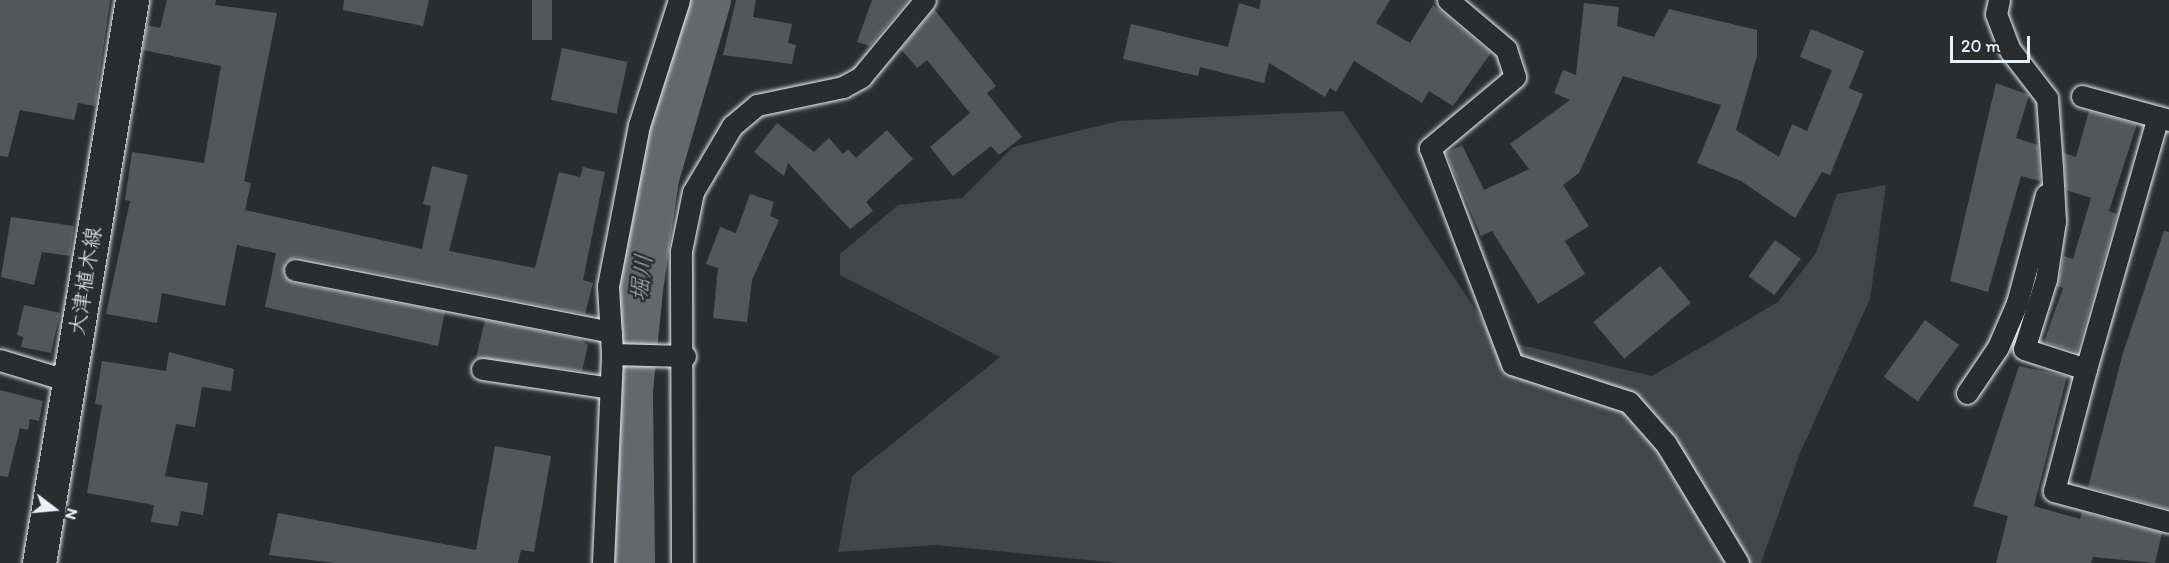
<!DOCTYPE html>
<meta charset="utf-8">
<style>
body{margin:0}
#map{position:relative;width:2169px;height:563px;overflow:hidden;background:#2a2d2e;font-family:Itim,"Klee One",sans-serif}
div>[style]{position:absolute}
.green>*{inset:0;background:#424648}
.river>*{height:48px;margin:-24px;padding:0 24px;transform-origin:24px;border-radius:24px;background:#63686b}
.building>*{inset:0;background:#535759;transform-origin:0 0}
.roads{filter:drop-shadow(0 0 2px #e8f1f8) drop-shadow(0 0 2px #e8f1f8)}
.minor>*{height:21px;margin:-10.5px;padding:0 10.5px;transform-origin:10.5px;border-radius:10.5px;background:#2a2d2e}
.primary>*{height:33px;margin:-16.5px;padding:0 16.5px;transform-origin:16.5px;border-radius:16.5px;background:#2a2d2e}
span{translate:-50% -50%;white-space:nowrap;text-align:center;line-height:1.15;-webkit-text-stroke:5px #2a2d2e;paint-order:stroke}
.street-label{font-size:22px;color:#e8f1f8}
.water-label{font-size:24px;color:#acb3b9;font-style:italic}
.north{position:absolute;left:24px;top:479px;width:60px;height:60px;-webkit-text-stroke:4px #2a2d2e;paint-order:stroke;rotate:106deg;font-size:16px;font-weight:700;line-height:24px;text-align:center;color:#e8f1f8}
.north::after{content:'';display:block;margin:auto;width:21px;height:27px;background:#e8f1f8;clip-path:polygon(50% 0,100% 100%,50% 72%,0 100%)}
.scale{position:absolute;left:1950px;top:36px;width:80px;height:27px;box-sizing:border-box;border:3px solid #e8f1f8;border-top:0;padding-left:8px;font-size:18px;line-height:21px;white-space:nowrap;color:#e8f1f8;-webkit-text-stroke:4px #2a2d2e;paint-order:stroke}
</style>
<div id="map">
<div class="green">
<i style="clip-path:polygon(1343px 111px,1495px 339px,1652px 376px,1778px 302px,1816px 253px,1837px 194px,1886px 185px,1870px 299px,1800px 453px,1761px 563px,1118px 563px,936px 545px,838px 552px,852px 476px,1000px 357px,840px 275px,840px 254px,898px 205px,962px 198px,1013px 147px,1119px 121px)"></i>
</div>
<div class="river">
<i style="left:631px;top:563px;width:173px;rotate:-90.7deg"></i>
<i style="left:629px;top:390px;width:101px;rotate:-84.3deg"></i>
<i style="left:639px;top:289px;width:112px;rotate:-81.8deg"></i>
<i style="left:655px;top:178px;width:185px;rotate:-73.7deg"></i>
</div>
<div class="building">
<i style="clip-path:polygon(0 0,110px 0,95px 106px,78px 103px,74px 120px,20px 110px,8px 157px,0 156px)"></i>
<i style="clip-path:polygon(167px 0,216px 0,215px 5px,277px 13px,244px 181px,251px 183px,245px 210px,422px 249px,431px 206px,423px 204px,432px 166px,468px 175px,449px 251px,535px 268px,559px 172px,580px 177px,583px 167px,605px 172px,583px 280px,593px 283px,585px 314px,297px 257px,285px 262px,283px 275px,293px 283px,445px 312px,438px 346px,265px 307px,276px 253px,237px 245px,225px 306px,162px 293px,157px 323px,106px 314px,130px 201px,125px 200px,132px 152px,204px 163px,221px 66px,143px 50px,147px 25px,160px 28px)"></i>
<i style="clip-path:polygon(344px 0,429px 0,423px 26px,343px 10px)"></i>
<i style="left:532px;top:0;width:20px;height:40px"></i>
<i style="clip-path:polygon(736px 0,756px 0,753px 17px,792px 24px,788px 43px,796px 45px,792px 64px,723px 55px)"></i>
<i style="clip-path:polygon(872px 0,908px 0,870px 46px,857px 42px)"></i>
<i style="clip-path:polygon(1261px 0,1390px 0,1376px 23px,1410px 43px,1433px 5px,1491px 53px,1453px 106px,1429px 91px,1422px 103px,1354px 61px,1336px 92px,1330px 88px,1325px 97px,1269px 63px,1264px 83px,1200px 67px,1198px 76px,1123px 59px,1131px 24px,1228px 47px,1239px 3px,1259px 9px)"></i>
<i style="clip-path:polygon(1584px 3px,1619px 7px,1617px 26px,1654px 37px,1669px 9px,1757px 30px,1757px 56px,1736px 130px,1779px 157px,1792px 124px,1807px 131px,1832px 70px,1800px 57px,1811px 29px,1864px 51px,1849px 88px,1863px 94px,1830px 175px,1822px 172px,1795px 218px,1741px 181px,1697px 163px,1721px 105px,1623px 76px,1579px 173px,1563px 185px,1589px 226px,1565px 241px,1585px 274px,1538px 304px,1492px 231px,1481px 236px,1446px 153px,1462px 145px,1484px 190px,1529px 169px,1510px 144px,1570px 100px,1554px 93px,1563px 70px,1576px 75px)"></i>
<i style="clip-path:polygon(934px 9px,996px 86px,987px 93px,1022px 137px,999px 155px,991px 146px,953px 176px,930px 147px,970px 113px,927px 60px,917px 68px,901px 49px)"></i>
<i style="left:562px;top:48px;width:67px;height:53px;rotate:12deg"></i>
<i style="clip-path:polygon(1996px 83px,2029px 95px,2016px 138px,2038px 145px,2040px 181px,2021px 176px,1988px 292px,1950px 281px)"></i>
<i style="clip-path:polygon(2089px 111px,2137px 124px,2109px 211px,2117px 214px,2077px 352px,2044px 342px,2063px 288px,2057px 286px,2064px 256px,2073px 259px,2091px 198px,2066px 190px,2064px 153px,2076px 157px)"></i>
<i style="clip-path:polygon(777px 123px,814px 152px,829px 138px,843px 154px,848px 149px,856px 158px,887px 130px,913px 159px,866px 202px,873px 211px,850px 229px,788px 163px,784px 176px,754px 152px)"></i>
<i style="clip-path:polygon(750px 194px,774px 202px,770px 216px,779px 220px,752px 280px,747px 322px,713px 318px,718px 268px,706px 264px,720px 227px,736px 233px)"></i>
<i style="clip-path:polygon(11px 217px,74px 226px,70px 256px,42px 252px,34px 285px,1px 277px)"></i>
<i style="clip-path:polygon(2164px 231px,2169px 232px,2169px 509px,2088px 487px,2123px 353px)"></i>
<i style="left:1775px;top:240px;width:32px;height:45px;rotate:36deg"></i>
<i style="left:1660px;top:266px;width:48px;height:87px;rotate:50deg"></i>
<i style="clip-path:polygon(24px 305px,60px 313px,51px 353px,21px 347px,23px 337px,17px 335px)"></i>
<i style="clip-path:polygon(485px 320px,580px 339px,588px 345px,582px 371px,476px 358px)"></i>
<i style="left:1925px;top:320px;width:42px;height:70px;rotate:36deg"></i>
<i style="clip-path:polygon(169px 352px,234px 369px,231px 391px,202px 387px,195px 427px,176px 424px,165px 476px,208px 483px,203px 515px,181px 511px,178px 526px,151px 522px,154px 505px,87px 493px,102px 405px,95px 404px,102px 361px,166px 371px)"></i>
<i style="clip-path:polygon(2019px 366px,2067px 376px,2034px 506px,2080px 519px,2082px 512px,2162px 533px,2155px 563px,2093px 557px,2091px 563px,1996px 563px,2008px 516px,1973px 506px)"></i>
<i style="clip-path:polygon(0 390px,43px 401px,39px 421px,30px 419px,28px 430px,20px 428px,8px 477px,0 476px)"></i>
<i style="clip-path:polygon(495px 446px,551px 456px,534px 552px,521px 550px,518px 563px,335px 563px,269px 555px,278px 513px,476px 550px)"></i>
</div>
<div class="roads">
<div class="minor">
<i style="left:679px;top:0;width:131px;rotate:107.7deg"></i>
<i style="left:639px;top:125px;width:164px;rotate:100.9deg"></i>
<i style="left:608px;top:286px;width:68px;rotate:86.6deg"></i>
<i style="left:612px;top:354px;width:73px;rotate:1.6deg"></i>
<i style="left:1448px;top:0;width:76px;rotate:40.2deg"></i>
<i style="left:1506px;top:49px;width:29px;rotate:72deg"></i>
<i style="left:1515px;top:77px;width:111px;rotate:140.1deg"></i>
<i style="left:1430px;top:148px;width:231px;rotate:69.2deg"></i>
<i style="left:1512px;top:364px;width:123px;rotate:18deg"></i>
<i style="left:1629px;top:402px;width:56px;rotate:48.6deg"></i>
<i style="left:1666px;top:444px;width:139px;rotate:58.8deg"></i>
<i style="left:1999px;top:0;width:14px;rotate:102deg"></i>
<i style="left:1996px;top:14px;width:39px;rotate:69deg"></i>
<i style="left:2010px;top:50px;width:61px;rotate:52.4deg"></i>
<i style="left:2047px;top:98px;width:69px;rotate:85.9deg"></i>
<i style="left:2052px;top:167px;width:54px;rotate:86.8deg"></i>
<i style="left:2055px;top:221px;width:59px;rotate:98.8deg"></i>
<i style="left:2046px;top:279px;width:73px;rotate:107.4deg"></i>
<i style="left:2024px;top:349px;width:65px;rotate:17.9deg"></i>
<i style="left:2086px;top:369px;width:126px;rotate:104.7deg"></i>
<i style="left:2054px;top:491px;width:119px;rotate:15.1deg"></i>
<i style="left:2082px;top:96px;width:90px;rotate:15.4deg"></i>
<i style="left:295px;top:270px;width:322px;rotate:11.1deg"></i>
<i style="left:0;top:360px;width:72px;rotate:16.9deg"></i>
<i style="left:482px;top:369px;width:129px;rotate:8.4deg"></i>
<i style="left:2086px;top:369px;width:262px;rotate:-74.1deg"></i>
<i style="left:1967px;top:393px;width:55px;rotate:-56deg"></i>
<i style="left:1998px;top:347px;width:48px;rotate:-66.6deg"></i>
<i style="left:2017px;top:303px;width:112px;rotate:-75deg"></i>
<i style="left:603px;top:563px;width:209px;rotate:-87.5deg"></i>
<i style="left:682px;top:563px;width:312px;rotate:-90.2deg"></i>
<i style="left:681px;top:251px;width:60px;rotate:-78.5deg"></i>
<i style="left:693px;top:192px;width:77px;rotate:-59.4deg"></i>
<i style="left:732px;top:126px;width:33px;rotate:-40deg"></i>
<i style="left:757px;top:105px;width:88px;rotate:-11.8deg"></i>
<i style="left:843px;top:87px;width:21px;rotate:-29deg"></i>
<i style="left:861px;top:77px;width:100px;rotate:-50.3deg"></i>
</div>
<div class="primary">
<i style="left:39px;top:563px;width:571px;rotate:-80.62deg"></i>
</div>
</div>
<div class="street-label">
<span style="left:85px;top:281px;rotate:-81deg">大津植木線</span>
</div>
<div class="water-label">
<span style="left:641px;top:278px;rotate:-83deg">堀川</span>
</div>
<div class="north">N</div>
<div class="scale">20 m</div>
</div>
